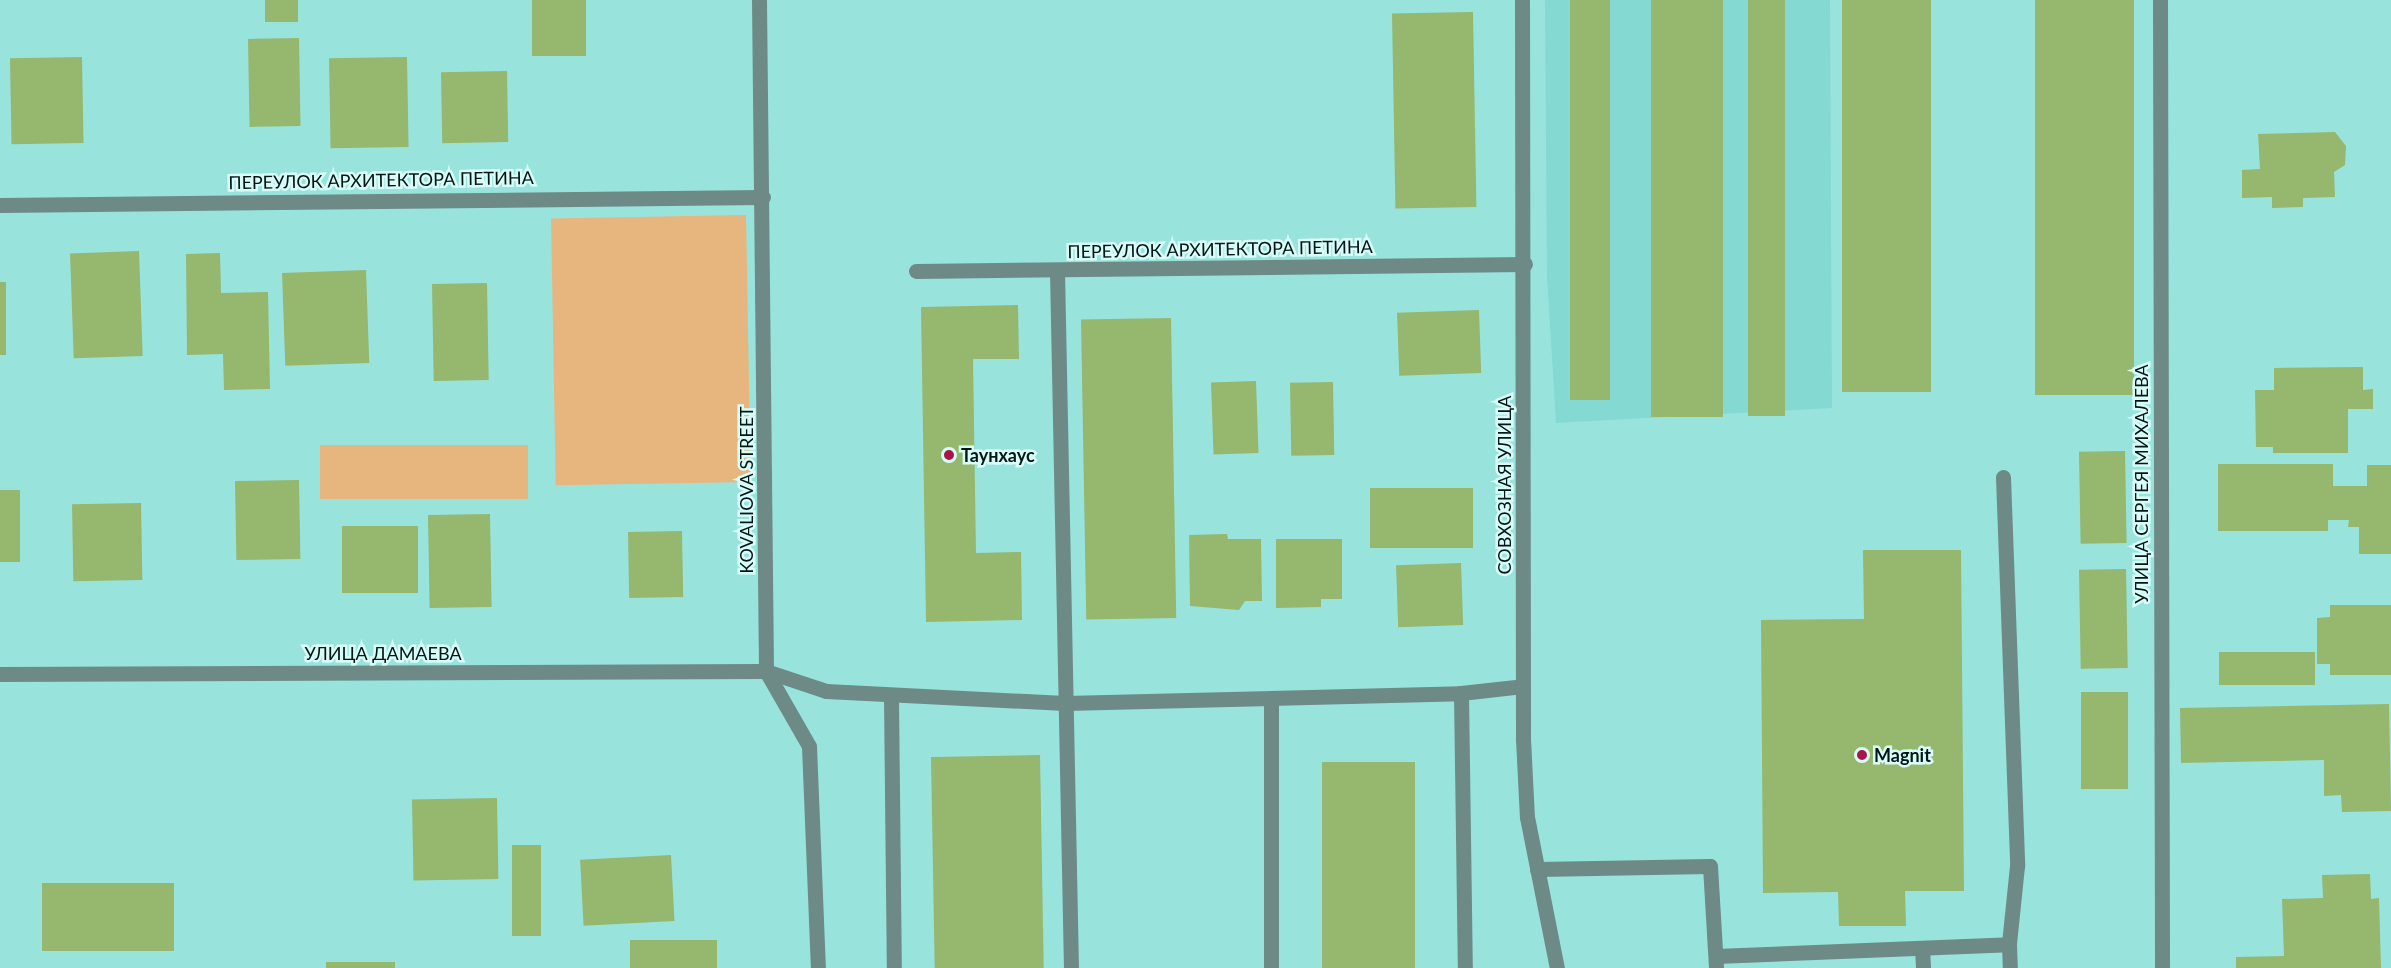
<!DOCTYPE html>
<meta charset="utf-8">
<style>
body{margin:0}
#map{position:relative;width:2391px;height:968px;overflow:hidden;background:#99e3dd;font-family:Lato,sans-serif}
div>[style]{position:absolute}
.built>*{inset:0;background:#84d9d2}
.green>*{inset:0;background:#e7b57e;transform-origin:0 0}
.building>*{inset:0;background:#95b76e;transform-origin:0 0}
.minor>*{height:15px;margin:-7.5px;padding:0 7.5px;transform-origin:7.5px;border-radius:7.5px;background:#6d8a87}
.dots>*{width:16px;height:16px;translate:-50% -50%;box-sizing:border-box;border:3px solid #d9fcf9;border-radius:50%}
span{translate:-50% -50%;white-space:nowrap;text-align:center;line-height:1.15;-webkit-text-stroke:5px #d9fcf9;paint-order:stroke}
.street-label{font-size:18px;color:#001715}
.poi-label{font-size:18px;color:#001715;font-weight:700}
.left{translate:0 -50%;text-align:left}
</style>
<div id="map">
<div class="built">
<i style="clip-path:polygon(1545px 0,1830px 0,1832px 408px,1556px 423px,1547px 277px)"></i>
</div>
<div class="green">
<i style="left:746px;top:215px;width:267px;height:195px;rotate:89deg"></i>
<i style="left:528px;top:445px;width:54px;height:208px;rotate:90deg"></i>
</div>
<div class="building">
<i style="left:265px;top:0;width:33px;height:22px"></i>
<i style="left:532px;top:0;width:54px;height:56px"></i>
<i style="left:1570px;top:0;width:40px;height:400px"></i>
<i style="left:1651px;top:0;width:72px;height:417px"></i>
<i style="left:1748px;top:0;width:37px;height:416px"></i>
<i style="left:1842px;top:0;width:89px;height:392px"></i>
<i style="left:2035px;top:0;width:99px;height:395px"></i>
<i style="left:1473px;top:12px;width:195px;height:81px;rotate:89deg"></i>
<i style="left:299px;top:38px;width:88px;height:51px;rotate:89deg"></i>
<i style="left:82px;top:57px;width:86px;height:72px;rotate:89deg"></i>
<i style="left:407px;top:57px;width:90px;height:78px;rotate:89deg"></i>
<i style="left:507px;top:71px;width:71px;height:66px;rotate:89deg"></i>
<i style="clip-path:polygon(2335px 132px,2346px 146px,2345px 165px,2334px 172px,2335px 197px,2303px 198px,2303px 207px,2272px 208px,2272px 197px,2242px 198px,2242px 170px,2260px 169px,2258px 134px)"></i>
<i style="left:139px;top:251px;width:105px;height:69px;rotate:88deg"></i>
<i style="clip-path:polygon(220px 253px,221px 293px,268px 292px,270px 389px,224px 390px,223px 354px,187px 355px,186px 254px)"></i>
<i style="left:366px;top:270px;width:93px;height:84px;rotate:88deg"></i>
<i style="left:0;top:282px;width:6px;height:73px"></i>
<i style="left:487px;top:283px;width:97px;height:55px;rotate:89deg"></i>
<i style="clip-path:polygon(1018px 305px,1019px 359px,973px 359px,976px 553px,1021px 552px,1022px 620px,926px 622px,921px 307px)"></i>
<i style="left:1479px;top:310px;width:63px;height:82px;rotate:88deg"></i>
<i style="left:1171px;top:318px;width:300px;height:90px;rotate:89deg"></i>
<i style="clip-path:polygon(2363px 367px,2363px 390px,2373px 389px,2373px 409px,2348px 409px,2348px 453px,2273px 453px,2273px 447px,2256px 447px,2255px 390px,2274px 390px,2274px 368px)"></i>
<i style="left:1256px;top:381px;width:72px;height:45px;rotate:88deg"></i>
<i style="left:1333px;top:382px;width:73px;height:43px;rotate:89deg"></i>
<i style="left:2125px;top:451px;width:92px;height:46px;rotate:89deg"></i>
<i style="clip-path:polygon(2218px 464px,2333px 464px,2333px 486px,2367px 486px,2367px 465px,2391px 465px,2391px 554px,2359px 554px,2359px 527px,2348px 527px,2349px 520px,2328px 520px,2328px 531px,2218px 531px)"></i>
<i style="left:299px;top:480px;width:79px;height:64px;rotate:89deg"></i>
<i style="left:1473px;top:488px;width:60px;height:103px;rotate:90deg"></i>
<i style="left:0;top:490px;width:20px;height:72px"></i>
<i style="left:141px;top:503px;width:77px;height:69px;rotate:89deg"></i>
<i style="left:490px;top:514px;width:93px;height:62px;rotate:89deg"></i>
<i style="left:342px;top:526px;width:76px;height:67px"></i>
<i style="left:682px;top:531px;width:66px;height:54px;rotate:89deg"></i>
<i style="clip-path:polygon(1227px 534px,1228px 539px,1261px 539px,1262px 601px,1245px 601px,1239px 610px,1190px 606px,1189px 535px)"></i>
<i style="clip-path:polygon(1276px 539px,1342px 539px,1342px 599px,1321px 599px,1321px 607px,1276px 608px)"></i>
<i style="clip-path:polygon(1863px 550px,1961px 550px,1964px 891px,1905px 891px,1906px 926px,1839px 926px,1838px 892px,1763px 893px,1761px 620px,1864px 619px)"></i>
<i style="left:1461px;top:563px;width:62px;height:65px;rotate:88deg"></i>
<i style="left:2126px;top:569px;width:99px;height:47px;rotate:89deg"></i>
<i style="clip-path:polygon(2330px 605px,2391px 605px,2391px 675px,2330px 675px,2330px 664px,2317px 664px,2317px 618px,2330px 617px)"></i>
<i style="left:2315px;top:652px;width:33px;height:96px;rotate:90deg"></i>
<i style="left:2128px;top:692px;width:97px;height:47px;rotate:90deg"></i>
<i style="clip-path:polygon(2389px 704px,2391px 811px,2342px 812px,2341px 795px,2324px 796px,2324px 760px,2181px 763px,2180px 708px)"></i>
<i style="left:1040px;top:755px;width:213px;height:109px;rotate:89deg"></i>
<i style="left:1322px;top:762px;width:93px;height:206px"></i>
<i style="left:497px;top:798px;width:81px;height:85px;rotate:89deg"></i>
<i style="left:512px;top:845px;width:29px;height:91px"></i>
<i style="left:671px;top:855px;width:66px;height:91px;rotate:87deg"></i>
<i style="clip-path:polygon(2370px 874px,2371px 899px,2379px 898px,2381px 968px,2236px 968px,2236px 957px,2284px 956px,2282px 899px,2323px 898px,2322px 875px)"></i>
<i style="left:174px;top:883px;width:68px;height:132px;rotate:90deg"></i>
<i style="left:630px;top:940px;width:87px;height:29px"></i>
<i style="left:326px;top:962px;width:69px;height:6px"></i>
</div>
<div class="minor">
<i style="left:759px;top:0;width:671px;rotate:89.4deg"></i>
<i style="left:766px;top:671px;width:86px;rotate:60.2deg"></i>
<i style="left:809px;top:746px;width:222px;rotate:87.7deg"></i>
<i style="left:1522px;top:0;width:739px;rotate:89.92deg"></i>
<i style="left:1523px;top:739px;width:78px;rotate:87.1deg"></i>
<i style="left:1527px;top:817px;width:154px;rotate:78.8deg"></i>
<i style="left:2160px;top:0;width:968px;rotate:89.88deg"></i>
<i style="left:0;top:205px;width:763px;rotate:-0.6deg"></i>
<i style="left:916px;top:271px;width:609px;rotate:-0.66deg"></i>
<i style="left:1057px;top:271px;width:697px;rotate:88.85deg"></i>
<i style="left:2003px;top:477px;width:389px;rotate:87.9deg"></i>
<i style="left:2017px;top:866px;width:78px;rotate:95.9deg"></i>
<i style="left:0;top:674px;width:766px;rotate:-0.22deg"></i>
<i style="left:766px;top:671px;width:63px;rotate:18.4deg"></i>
<i style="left:826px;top:691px;width:239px;rotate:2.9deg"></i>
<i style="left:1065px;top:703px;width:396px;rotate:-1.4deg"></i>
<i style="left:1461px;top:693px;width:62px;rotate:-6.4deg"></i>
<i style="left:1461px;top:693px;width:275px;rotate:89.2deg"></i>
<i style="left:891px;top:697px;width:271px;rotate:89.4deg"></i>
<i style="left:1537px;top:869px;width:173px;rotate:-1deg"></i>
<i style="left:1710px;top:866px;width:102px;rotate:86.6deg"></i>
<i style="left:1922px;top:948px;width:20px;rotate:87deg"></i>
<i style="left:1716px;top:956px;width:293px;rotate:-2.3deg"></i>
<i style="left:2009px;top:944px;width:24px;rotate:88deg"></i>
<i style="left:1271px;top:968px;width:269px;rotate:-90deg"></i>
</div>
<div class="dots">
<i style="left:949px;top:455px;background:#a91548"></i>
<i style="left:1862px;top:755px;background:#a91548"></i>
</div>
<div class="street-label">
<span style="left:381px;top:180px;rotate:-1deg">ПЕРЕУЛОК АРХИТЕКТОРА ПЕТИНА</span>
<span style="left:1220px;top:249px;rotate:-1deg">ПЕРЕУЛОК АРХИТЕКТОРА ПЕТИНА</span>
<span style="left:2141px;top:484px;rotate:-90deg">УЛИЦА СЕРГЕЯ МИХАЛЕВА</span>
<span style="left:1504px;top:485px;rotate:-90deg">СОВХОЗНАЯ УЛИЦА</span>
<span style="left:746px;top:490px;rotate:-90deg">KOVALIOVA STREET</span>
<span style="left:383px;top:653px">УЛИЦА ДАМАЕВА</span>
</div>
<div class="poi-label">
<span class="left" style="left:961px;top:455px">Таунхаус</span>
<span class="left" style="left:1874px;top:755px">Magnit</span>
</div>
</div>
